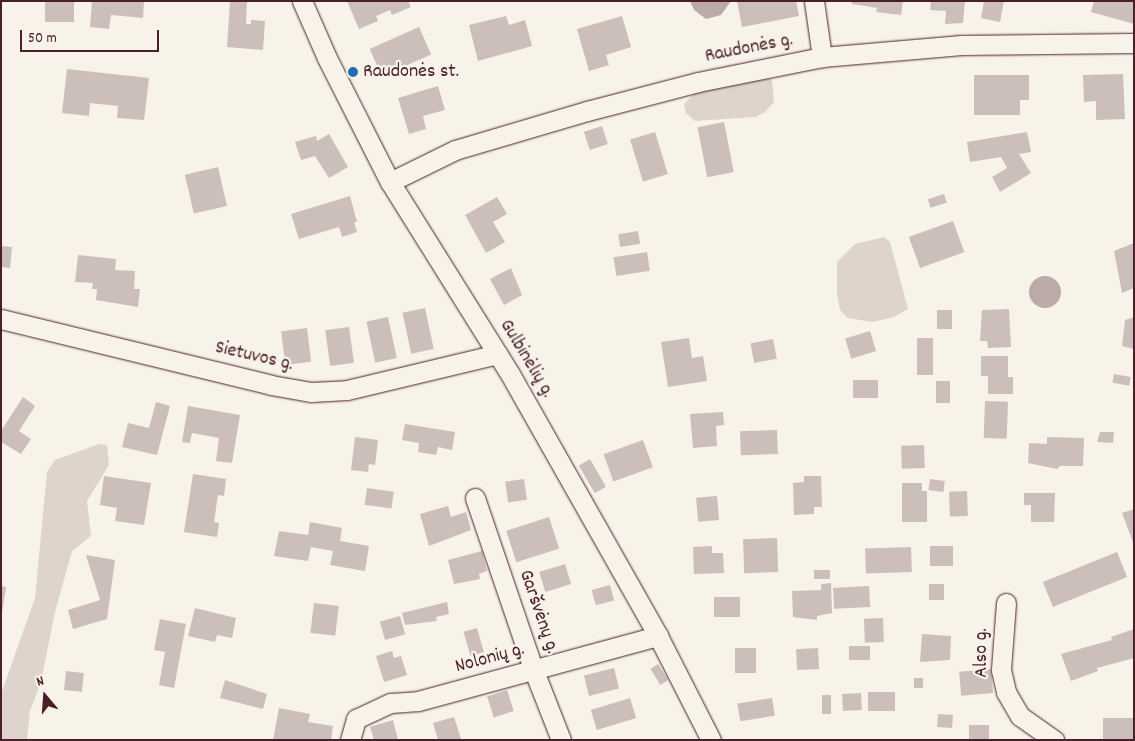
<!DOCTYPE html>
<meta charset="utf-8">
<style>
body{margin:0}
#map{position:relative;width:1135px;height:741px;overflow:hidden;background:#f7f3e8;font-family:Dekko,sans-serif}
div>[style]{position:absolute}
.green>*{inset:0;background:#ded4cc}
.water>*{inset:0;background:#bcaaa7}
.round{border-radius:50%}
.building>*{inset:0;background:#ccbfb9;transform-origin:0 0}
.roads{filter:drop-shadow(0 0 1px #4a1f2b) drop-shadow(0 0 1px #4a1f2b)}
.minor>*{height:19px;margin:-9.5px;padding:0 9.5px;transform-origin:9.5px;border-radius:9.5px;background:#f7f3e8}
.dots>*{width:14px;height:14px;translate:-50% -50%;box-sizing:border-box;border:2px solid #f7f3e8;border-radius:50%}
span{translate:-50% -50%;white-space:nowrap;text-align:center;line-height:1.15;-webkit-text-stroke:4.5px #f7f3e8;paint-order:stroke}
.street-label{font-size:20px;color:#4a1f2b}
.poi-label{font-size:20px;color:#4a1f2b}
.left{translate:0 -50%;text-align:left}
.frame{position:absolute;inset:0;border:2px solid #4a1f2b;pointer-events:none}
.north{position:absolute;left:20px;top:671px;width:50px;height:50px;-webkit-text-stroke:4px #f7f3e8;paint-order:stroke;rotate:342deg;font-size:14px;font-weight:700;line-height:20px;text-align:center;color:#4a1f2b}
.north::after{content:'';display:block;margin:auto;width:18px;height:22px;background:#4a1f2b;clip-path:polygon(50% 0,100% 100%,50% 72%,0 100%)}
.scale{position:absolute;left:20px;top:30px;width:139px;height:22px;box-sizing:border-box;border:2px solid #4a1f2b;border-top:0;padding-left:6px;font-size:15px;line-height:18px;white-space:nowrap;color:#4a1f2b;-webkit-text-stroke:4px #f7f3e8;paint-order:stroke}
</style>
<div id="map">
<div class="green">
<i style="clip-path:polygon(764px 76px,772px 80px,774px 102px,765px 112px,756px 117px,695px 121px,686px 113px,684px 104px,697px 91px)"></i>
<i style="clip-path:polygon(884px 237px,890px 242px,908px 309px,894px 317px,872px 322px,848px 318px,840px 310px,837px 294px,837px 262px,855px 244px)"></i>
<i style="clip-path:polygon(99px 444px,107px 445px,109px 465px,87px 501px,91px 536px,72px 551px,55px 612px,41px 682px,30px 711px,27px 740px,1px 740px,1px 694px,35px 598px,47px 472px,55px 460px)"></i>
</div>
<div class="water">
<i style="clip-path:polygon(690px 1px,731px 1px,721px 15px,706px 19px,694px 10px)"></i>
<i class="round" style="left:1029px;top:276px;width:32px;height:32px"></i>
</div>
<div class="building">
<i style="left:45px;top:1px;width:29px;height:21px"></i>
<i style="clip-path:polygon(92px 1px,144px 1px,143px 18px,111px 15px,109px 29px,90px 27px)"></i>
<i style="clip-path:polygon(230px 1px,247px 1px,246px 24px,251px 24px,251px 20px,265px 21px,263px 50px,227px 47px)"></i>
<i style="clip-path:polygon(347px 1px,408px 1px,411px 7px,392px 15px,390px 10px,376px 16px,378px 21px,359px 29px)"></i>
<i style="clip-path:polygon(737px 1px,796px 1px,799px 16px,742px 27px)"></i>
<i style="clip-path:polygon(852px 1px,903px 1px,901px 15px,876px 12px,877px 8px,852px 4px)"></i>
<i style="clip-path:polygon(931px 1px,965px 1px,963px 23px,945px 24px,946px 11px,930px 10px)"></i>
<i style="clip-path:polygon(984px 1px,1004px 1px,1000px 22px,981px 18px)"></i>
<i style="clip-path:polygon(1094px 1px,1134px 1px,1134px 24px,1091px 12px)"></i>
<i style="clip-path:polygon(506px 16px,509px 25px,525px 20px,532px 46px,478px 61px,469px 25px)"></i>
<i style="clip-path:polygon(622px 16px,631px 47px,606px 55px,609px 65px,589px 71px,577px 29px)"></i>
<i style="left:419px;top:27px;width:30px;height:54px;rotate:66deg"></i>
<i style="clip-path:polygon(67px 69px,149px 78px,144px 120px,117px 118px,118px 106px,90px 103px,89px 116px,62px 113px)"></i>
<i style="clip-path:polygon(1123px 74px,1125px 119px,1096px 120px,1096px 101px,1084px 102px,1083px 75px)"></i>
<i style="clip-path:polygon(974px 75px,1029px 75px,1029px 100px,1020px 100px,1020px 115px,974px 115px)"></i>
<i style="clip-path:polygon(438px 86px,445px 110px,423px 116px,426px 129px,409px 134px,398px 98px)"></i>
<i style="left:724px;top:122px;width:51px;height:27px;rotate:79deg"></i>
<i style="left:602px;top:126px;width:19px;height:19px;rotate:72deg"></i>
<i style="left:655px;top:132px;width:44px;height:26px;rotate:73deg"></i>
<i style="clip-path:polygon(1027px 132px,1031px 152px,1019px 154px,1031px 173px,1000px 192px,992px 177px,1007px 168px,1001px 157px,970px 162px,967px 142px)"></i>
<i style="clip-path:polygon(329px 134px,348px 167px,329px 178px,315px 156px,301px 160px,295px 142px,316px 136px,317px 141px)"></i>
<i style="left:218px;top:167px;width:40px;height:34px;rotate:77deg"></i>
<i style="left:944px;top:194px;width:9px;height:17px;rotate:72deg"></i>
<i style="clip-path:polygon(350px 196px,357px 222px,354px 222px,357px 232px,342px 237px,339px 227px,299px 239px,291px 214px)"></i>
<i style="clip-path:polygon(497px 197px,507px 214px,493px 222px,505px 242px,486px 253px,465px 215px)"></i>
<i style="left:953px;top:221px;width:33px;height:47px;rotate:70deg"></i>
<i style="left:638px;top:231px;width:13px;height:20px;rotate:81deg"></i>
<i style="clip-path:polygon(1134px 243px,1134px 288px,1122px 293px,1114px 251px)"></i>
<i style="left:1px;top:246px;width:11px;height:21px;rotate:5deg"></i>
<i style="left:647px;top:252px;width:19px;height:34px;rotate:81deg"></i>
<i style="clip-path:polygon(78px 255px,116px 259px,115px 270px,135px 271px,134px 289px,140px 289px,138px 307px,96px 300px,97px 289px,92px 289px,93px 283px,75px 282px)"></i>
<i style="clip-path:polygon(511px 268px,522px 295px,504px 305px,490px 279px)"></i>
<i style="left:425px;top:308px;width:42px;height:23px;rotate:78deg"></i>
<i style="clip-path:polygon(1009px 309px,1011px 347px,988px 348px,987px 341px,980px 341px,982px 310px)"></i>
<i style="left:937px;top:310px;width:15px;height:19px"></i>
<i style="left:388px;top:317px;width:42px;height:22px;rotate:78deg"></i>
<i style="clip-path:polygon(1134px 317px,1134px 349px,1122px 346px,1125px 320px)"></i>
<i style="left:349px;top:327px;width:36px;height:24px;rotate:82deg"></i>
<i style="left:307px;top:328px;width:34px;height:26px;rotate:83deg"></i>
<i style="left:870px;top:331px;width:21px;height:26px;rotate:73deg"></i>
<i style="clip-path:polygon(689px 338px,692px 358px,703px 356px,707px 381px,668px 387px,661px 342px)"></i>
<i style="left:917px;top:338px;width:16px;height:37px"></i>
<i style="left:773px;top:339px;width:20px;height:23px;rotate:79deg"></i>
<i style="clip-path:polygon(981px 356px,1008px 356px,1008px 377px,1013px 377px,1013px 394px,988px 394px,988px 376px,981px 376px)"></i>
<i style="left:1114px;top:374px;width:17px;height:9px;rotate:10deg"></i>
<i style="left:853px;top:380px;width:25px;height:18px"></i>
<i style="left:936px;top:381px;width:14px;height:22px"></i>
<i style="clip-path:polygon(23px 397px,35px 406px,19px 431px,31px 439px,21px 454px,1px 442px,1px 431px)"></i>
<i style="left:985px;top:401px;width:23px;height:37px;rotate:2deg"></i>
<i style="clip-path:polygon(156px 402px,170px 406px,157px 455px,122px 447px,128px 423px,149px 428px)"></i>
<i style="clip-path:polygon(188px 406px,240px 415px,232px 463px,216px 461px,219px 438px,192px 433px,190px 443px,182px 442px)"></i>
<i style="clip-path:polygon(723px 412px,724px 425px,716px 426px,717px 446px,693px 448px,690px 414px)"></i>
<i style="clip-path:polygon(405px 424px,455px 432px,452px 450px,438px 447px,436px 455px,418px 452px,419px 443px,402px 440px)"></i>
<i style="left:777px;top:430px;width:24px;height:37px;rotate:88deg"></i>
<i style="clip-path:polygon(1100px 432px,1114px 432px,1113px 443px,1097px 442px)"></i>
<i style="clip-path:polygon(355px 437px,378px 440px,375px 465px,369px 464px,368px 472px,351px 470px)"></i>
<i style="clip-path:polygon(1047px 437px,1084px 438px,1083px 466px,1060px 466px,1057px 469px,1028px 463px,1029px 443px,1047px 444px)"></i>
<i style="left:643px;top:440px;width:29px;height:42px;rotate:70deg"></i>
<i style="left:924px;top:445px;width:23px;height:23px;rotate:88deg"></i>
<i style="left:590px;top:459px;width:32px;height:13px;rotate:60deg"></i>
<i style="clip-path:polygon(193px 474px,226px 479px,224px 496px,218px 495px,214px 522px,219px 523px,217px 537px,184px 532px)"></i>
<i style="clip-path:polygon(104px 476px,151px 483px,144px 525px,115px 521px,117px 508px,100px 505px)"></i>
<i style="clip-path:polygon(804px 476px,821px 476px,822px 507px,814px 507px,814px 514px,794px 515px,793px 483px,804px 482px)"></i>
<i style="left:524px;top:479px;width:21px;height:19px;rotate:82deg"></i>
<i style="left:930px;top:479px;width:15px;height:11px;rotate:8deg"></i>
<i style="clip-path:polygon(902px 483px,922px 483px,922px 491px,927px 491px,927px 522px,902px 522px)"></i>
<i style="left:367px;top:488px;width:27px;height:17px;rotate:8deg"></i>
<i style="left:967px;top:491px;width:25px;height:18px;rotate:88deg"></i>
<i style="clip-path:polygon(1024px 493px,1055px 493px,1054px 522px,1031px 522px,1031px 505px,1024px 505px)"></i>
<i style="left:717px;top:496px;width:24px;height:21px;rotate:85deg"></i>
<i style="clip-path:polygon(448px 506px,451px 517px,466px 512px,471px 530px,429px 546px,420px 514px)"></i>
<i style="clip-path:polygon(1134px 509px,1134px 545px,1122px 513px)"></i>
<i style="left:549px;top:517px;width:33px;height:45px;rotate:72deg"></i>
<i style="clip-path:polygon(310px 522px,342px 528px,340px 541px,369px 546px,365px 571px,330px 565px,333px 551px,311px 547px,308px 561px,274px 556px,279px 531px,308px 535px)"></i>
<i style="left:777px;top:538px;width:34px;height:34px;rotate:88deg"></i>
<i style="clip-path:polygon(712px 546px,712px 553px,723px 553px,724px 573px,694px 574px,693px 547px)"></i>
<i style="left:930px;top:546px;width:23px;height:20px"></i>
<i style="left:911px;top:547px;width:25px;height:46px;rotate:88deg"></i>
<i style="clip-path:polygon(482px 551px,487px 571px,479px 574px,480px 579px,454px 584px,448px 560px)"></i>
<i style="left:1117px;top:552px;width:27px;height:80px;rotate:68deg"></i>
<i style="clip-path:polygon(86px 555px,115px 560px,107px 619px,73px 629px,68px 610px,100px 600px)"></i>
<i style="left:565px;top:564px;width:21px;height:27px;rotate:73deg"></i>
<i style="left:814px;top:570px;width:16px;height:9px"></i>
<i style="clip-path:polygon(831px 583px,832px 613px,817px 616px,817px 620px,793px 617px,792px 591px,821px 590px,821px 584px)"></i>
<i style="left:929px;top:584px;width:15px;height:16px"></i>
<i style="left:610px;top:585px;width:16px;height:19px;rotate:75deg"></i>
<i style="clip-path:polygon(1px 586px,6px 587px,2px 613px,1px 613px)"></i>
<i style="left:869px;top:586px;width:21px;height:36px;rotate:87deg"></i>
<i style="left:740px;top:597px;width:20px;height:26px;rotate:90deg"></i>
<i style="clip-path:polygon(447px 602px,449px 614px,436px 617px,437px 621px,405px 625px,402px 613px)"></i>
<i style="left:314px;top:603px;width:25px;height:30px;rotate:7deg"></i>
<i style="clip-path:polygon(195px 608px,236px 618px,232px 638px,217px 635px,215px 642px,188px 636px)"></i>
<i style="left:400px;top:616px;width:19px;height:21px;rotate:74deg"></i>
<i style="left:883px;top:618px;width:24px;height:19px;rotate:88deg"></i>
<i style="clip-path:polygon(160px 619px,186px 624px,174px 688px,159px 685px,165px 652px,154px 650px)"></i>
<i style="left:477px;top:628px;width:25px;height:14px;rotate:74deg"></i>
<i style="clip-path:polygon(1134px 629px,1134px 658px,1097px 668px,1098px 671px,1071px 681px,1061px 654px,1112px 640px,1111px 637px)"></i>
<i style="clip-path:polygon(922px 634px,951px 636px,950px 660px,920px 662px)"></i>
<i style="left:849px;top:646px;width:21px;height:14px"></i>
<i style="left:756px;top:648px;width:25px;height:21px;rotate:90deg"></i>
<i style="left:818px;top:648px;width:21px;height:22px;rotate:87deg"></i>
<i style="clip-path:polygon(392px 651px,394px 658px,401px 656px,407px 675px,384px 682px,376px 656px)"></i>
<i style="left:658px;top:664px;width:19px;height:9px;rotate:58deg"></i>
<i style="left:614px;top:668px;width:21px;height:31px;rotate:76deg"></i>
<i style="left:991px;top:669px;width:24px;height:32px;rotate:85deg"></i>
<i style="left:66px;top:671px;width:18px;height:19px;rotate:6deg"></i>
<i style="left:914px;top:678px;width:9px;height:10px"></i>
<i style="clip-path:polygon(225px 680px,267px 694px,263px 709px,220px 698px)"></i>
<i style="left:507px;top:690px;width:22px;height:21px;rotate:72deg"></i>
<i style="left:895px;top:692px;width:19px;height:27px;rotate:90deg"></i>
<i style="left:861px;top:693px;width:17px;height:19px;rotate:87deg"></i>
<i style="left:822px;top:695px;width:9px;height:19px"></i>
<i style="left:630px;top:698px;width:21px;height:41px;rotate:73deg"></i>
<i style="left:772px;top:698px;width:18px;height:35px;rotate:81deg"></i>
<i style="clip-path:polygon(279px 708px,310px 714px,308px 722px,333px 726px,331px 740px,273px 740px)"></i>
<i style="left:938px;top:714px;width:15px;height:13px;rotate:4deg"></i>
<i style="clip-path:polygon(454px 717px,461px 739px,438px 740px,433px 723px)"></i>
<i style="left:1103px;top:718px;width:31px;height:22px"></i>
<i style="clip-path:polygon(393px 720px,398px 740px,374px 740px,370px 727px)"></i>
<i style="left:989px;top:725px;width:15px;height:20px;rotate:90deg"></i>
</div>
<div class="roads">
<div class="minor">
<i style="left:302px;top:1px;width:62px;rotate:66.3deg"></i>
<i style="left:327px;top:58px;width:139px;rotate:63.1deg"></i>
<i style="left:390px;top:182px;width:226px;rotate:58deg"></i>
<i style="left:510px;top:374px;width:301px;rotate:60.5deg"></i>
<i style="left:658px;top:636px;width:117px;rotate:63deg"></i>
<i style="left:814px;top:1px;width:57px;rotate:81.9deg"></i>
<i style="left:390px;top:182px;width:72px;rotate:-26.2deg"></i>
<i style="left:455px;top:150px;width:138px;rotate:-16.5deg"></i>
<i style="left:587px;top:111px;width:115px;rotate:-14.6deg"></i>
<i style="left:698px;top:82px;width:126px;rotate:-11.4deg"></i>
<i style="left:822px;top:57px;width:140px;rotate:-4.9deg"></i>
<i style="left:961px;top:45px;width:173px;rotate:-0.7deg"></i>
<i style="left:1px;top:319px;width:278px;rotate:13.7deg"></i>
<i style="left:271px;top:385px;width:41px;rotate:9.9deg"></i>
<i style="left:311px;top:392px;width:36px;rotate:-3deg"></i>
<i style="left:347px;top:390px;width:155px;rotate:-13.4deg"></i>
<i style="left:475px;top:498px;width:183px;rotate:71.2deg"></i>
<i style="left:534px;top:671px;width:74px;rotate:68.6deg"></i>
<i style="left:1006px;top:603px;width:67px;rotate:94.3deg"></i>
<i style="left:1001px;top:670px;width:23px;rotate:77deg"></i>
<i style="left:1006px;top:692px;width:28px;rotate:60deg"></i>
<i style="left:1020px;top:716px;width:42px;rotate:35.2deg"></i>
<i style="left:350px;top:740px;width:22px;rotate:-74deg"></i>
<i style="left:356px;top:719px;width:38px;rotate:-25deg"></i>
<i style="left:391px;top:703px;width:27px;rotate:-4deg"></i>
<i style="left:418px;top:701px;width:249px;rotate:-15.2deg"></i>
</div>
</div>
<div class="dots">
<i style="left:353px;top:72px;background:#1f6fb2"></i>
</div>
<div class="street-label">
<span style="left:749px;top:49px;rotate:-11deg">Raudonės g.</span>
<span style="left:254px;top:357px;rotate:13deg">Sietuvos g.</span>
<span style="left:526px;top:359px;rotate:59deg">Gulbinėlių g.</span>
<span style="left:538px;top:612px;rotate:71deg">Garšvėnų g.</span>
<span style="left:982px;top:653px;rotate:-90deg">Also g.</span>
<span style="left:490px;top:659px;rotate:-15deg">Nolonių g.</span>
</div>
<div class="poi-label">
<span class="left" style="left:363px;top:72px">Raudonės st.</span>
</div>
<div class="frame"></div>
<div class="north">N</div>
<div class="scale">50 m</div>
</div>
